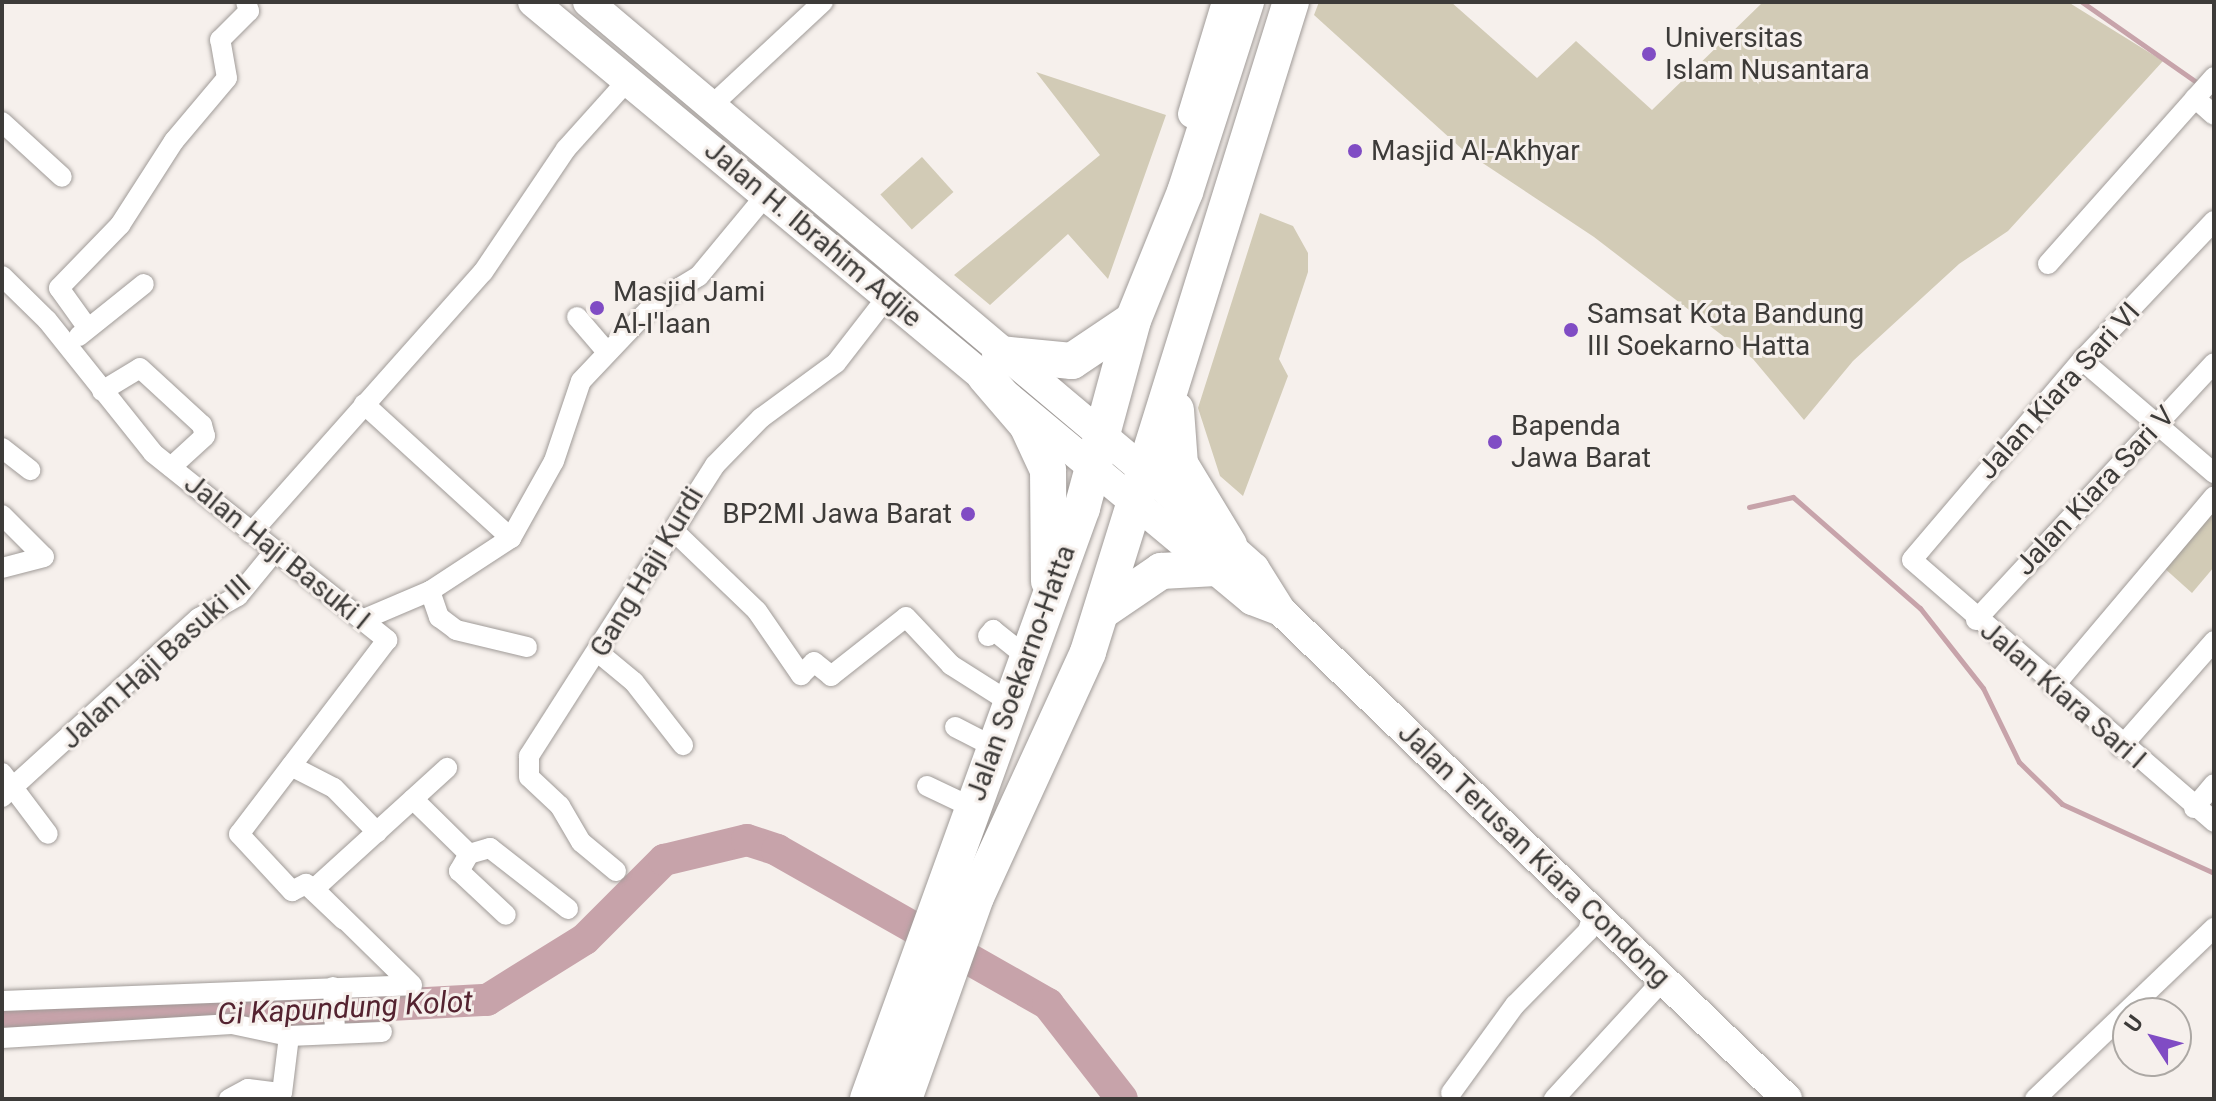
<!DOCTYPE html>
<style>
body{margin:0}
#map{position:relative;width:2216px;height:1101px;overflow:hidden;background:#f6f0ec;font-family:Roboto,sans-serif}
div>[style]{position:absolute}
.green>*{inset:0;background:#d2cbb6;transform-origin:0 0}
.stream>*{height:5px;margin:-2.5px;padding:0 2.5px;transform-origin:2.5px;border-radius:2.5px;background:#c7a3aa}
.river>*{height:32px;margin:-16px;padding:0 16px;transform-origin:16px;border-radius:16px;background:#c7a3aa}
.roads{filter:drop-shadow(0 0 2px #a09b98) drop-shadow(0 0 2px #a09b98)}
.street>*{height:20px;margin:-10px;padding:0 10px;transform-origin:10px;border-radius:10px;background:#fff}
.secondary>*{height:28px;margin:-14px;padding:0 14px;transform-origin:14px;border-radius:14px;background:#fff}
.primary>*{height:30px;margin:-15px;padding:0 15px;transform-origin:15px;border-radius:15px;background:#fff}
.highway>*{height:36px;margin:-18px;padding:0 18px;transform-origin:18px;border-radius:18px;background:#fff}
.dots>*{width:22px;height:22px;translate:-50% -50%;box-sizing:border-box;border:4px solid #f6f0ec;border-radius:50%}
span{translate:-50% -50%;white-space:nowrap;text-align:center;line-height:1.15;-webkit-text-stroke:6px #f6f0ec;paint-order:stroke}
.poi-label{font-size:28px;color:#3d3b39}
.left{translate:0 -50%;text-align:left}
.right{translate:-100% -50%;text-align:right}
.street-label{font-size:28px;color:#3d3b39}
.water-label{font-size:30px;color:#542330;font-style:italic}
.frame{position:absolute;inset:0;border:4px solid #3d3b39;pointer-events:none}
.north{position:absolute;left:2112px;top:997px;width:80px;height:80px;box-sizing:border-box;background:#f6f0ec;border:2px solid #aca8a4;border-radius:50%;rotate:306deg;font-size:22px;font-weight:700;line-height:32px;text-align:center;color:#3d3b39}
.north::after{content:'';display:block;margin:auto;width:28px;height:36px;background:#804cc4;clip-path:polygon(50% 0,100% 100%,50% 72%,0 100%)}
</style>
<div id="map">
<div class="green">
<i style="clip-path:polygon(1319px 2px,1451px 2px,1537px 78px,1576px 41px,1652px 110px,1763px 2px,2068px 2px,2163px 61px,2008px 231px,1959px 264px,1853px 361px,1804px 420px,1753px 359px,1594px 237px,1463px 150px,1314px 15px)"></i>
<i style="clip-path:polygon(1036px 72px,1166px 115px,1108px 279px,1068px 234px,990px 305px,954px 275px,1100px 155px)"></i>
<i style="left:922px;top:157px;width:47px;height:56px;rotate:48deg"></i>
<i style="clip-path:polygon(1260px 213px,1293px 226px,1308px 253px,1308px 272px,1279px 359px,1288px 376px,1243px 496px,1220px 476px,1198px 408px)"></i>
<i style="clip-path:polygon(2214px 508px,2214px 567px,2192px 593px,2163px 567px)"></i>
</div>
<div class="stream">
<i style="left:2082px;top:2px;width:143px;rotate:35deg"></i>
<i style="left:1749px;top:507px;width:45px;rotate:-12.8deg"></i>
<i style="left:1793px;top:497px;width:169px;rotate:41.2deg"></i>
<i style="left:1920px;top:608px;width:102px;rotate:51.8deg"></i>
<i style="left:1983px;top:688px;width:82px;rotate:64.1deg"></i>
<i style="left:2019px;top:762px;width:60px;rotate:44.3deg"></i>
<i style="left:2062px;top:804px;width:167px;rotate:24.4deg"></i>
</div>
<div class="river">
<i style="left:2px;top:1026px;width:486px;rotate:-3.1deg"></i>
<i style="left:487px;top:1000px;width:115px;rotate:-31.9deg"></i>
<i style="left:585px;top:939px;width:112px;rotate:-45deg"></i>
<i style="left:664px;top:860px;width:85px;rotate:-13.5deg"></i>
<i style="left:747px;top:840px;width:32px;rotate:18deg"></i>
<i style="left:777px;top:850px;width:312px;rotate:29.6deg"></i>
<i style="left:1048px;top:1004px;width:120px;rotate:52.1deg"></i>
</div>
<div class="roads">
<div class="street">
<i style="left:2195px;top:98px;width:25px;rotate:42deg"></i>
<i style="left:711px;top:106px;width:153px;rotate:-42.9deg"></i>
<i style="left:2px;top:122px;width:81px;rotate:42.5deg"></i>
<i style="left:2214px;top:221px;width:192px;rotate:133.5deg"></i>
<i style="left:2082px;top:360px;width:262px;rotate:130.4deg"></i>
<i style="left:1912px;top:560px;width:400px;rotate:40.9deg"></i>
<i style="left:2048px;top:264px;width:250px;rotate:-48.4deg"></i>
<i style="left:2px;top:276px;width:63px;rotate:44.4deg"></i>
<i style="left:47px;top:320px;width:170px;rotate:51.4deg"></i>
<i style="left:153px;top:453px;width:300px;rotate:38.6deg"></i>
<i style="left:387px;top:640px;width:244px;rotate:127.3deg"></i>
<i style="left:239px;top:834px;width:78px;rotate:47.1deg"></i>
<i style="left:292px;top:891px;width:16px;rotate:-27deg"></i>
<i style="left:306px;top:884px;width:52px;rotate:43.5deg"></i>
<i style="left:577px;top:317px;width:46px;rotate:49.4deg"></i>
<i style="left:87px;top:327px;width:48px;rotate:-125.7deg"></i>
<i style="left:59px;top:288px;width:88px;rotate:-45.9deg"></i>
<i style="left:120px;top:225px;width:100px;rotate:-57.3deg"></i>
<i style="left:174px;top:141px;width:82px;rotate:-49.9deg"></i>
<i style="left:227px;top:78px;width:39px;rotate:-100deg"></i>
<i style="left:220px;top:40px;width:41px;rotate:-45deg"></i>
<i style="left:249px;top:11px;width:9px;rotate:-108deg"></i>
<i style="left:79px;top:336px;width:83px;rotate:-38.7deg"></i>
<i style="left:2082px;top:360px;width:174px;rotate:40.6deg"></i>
<i style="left:102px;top:391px;width:44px;rotate:-31.2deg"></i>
<i style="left:140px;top:368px;width:84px;rotate:42.6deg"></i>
<i style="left:202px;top:425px;width:11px;rotate:75deg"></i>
<i style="left:205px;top:436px;width:46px;rotate:137.6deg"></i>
<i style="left:364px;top:404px;width:199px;rotate:42.4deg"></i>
<i style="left:2px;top:448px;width:36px;rotate:38deg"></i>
<i style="left:2px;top:515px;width:59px;rotate:45deg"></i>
<i style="left:44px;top:557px;width:43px;rotate:165.3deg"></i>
<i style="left:251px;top:533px;width:349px;rotate:-48.4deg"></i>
<i style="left:483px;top:272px;width:148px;rotate:-56deg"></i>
<i style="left:566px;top:149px;width:93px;rotate:-48.1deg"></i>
<i style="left:676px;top:533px;width:112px;rotate:43.9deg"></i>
<i style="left:757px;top:611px;width:78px;rotate:55.5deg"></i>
<i style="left:801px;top:675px;width:18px;rotate:-45deg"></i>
<i style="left:814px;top:662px;width:22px;rotate:39deg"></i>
<i style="left:831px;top:676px;width:95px;rotate:-38.2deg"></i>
<i style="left:906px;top:617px;width:66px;rotate:46.8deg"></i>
<i style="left:951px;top:665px;width:71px;rotate:32.3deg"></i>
<i style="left:430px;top:591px;width:28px;rotate:71deg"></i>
<i style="left:439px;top:617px;width:21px;rotate:37deg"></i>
<i style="left:456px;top:630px;width:73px;rotate:13.5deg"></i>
<i style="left:362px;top:620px;width:74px;rotate:-23.1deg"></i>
<i style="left:430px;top:591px;width:97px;rotate:-33.2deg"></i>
<i style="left:511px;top:538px;width:88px;rotate:-60.8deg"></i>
<i style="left:554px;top:461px;width:84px;rotate:-71.4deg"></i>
<i style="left:581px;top:381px;width:109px;rotate:-46.5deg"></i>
<i style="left:656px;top:302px;width:50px;rotate:-31.2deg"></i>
<i style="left:699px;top:276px;width:105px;rotate:-50.4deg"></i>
<i style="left:1976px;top:620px;width:350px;rotate:-47.2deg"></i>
<i style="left:988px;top:636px;width:8px;rotate:-50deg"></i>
<i style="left:993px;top:630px;width:45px;rotate:38.7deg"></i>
<i style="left:599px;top:653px;width:45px;rotate:39.6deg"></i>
<i style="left:634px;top:682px;width:80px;rotate:52.1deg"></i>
<i style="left:2054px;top:686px;width:248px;rotate:-49.8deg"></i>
<i style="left:955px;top:727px;width:44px;rotate:27.1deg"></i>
<i style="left:2121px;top:747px;width:141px;rotate:-48.7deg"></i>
<i style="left:291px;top:766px;width:48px;rotate:27.1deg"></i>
<i style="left:334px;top:788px;width:62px;rotate:45.7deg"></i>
<i style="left:2px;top:773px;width:76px;rotate:53deg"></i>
<i style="left:927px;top:786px;width:49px;rotate:25.5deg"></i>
<i style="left:2px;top:797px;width:266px;rotate:-42.3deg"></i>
<i style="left:199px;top:618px;width:45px;rotate:-29.4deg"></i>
<i style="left:238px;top:596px;width:57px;rotate:-50.7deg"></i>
<i style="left:413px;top:799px;width:78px;rotate:44.5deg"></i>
<i style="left:469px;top:854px;width:20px;rotate:120deg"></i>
<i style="left:459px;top:871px;width:64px;rotate:43.1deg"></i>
<i style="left:2194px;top:808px;width:31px;rotate:-50deg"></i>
<i style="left:469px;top:854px;width:22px;rotate:-16deg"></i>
<i style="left:490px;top:848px;width:99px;rotate:38deg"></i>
<i style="left:616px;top:871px;width:45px;rotate:-140.4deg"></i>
<i style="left:581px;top:842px;width:42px;rotate:-120.3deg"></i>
<i style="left:560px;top:806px;width:42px;rotate:-136.9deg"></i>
<i style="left:529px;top:777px;width:21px;rotate:-90deg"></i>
<i style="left:529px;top:756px;width:345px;rotate:-57.4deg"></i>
<i style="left:715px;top:465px;width:66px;rotate:-45.6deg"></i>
<i style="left:761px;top:418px;width:93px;rotate:-36.3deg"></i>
<i style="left:836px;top:363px;width:85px;rotate:-52.2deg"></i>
<i style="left:412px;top:985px;width:137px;rotate:-135.6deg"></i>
<i style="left:314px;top:889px;width:180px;rotate:-42.3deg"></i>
<i style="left:333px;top:987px;width:44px;rotate:87.4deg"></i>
<i style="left:2px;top:1001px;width:410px;rotate:-2.2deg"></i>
<i style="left:2px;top:1038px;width:230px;rotate:-3.5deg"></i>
<i style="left:232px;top:1024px;width:58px;rotate:11.9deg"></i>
<i style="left:289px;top:1036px;width:93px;rotate:-2.5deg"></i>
<i style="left:1451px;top:1093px;width:109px;rotate:-54deg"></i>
<i style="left:1515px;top:1005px;width:104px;rotate:-45.4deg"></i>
<i style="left:1588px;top:931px;width:17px;rotate:-73deg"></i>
<i style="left:229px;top:1099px;width:21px;rotate:-28deg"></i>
<i style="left:248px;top:1089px;width:34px;rotate:7deg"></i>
<i style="left:282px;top:1093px;width:57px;rotate:-83deg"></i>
<i style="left:1554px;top:1099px;width:161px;rotate:-47.5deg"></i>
<i style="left:2035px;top:1099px;width:248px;rotate:-43.7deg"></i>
</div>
<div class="secondary">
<i style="left:1192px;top:114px;width:117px;rotate:-73.1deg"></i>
</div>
<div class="primary">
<i style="left:533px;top:2px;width:935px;rotate:39.75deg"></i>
<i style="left:1252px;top:600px;width:31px;rotate:21deg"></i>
<i style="left:1281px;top:611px;width:703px;rotate:43.96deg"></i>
<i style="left:588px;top:2px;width:732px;rotate:40.13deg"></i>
<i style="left:1148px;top:474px;width:142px;rotate:41.6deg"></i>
<i style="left:1254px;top:568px;width:51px;rotate:57.9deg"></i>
</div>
<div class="highway">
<i style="left:1000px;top:354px;width:72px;rotate:5.6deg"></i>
<i style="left:1072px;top:361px;width:73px;rotate:-33.9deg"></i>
<i style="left:985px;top:376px;width:65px;rotate:49.4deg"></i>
<i style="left:1027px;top:425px;width:50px;rotate:65deg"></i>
<i style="left:1048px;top:470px;width:111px;rotate:89.5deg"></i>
<i style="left:1176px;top:410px;width:54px;rotate:85.8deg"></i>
<i style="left:1180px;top:464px;width:95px;rotate:58.8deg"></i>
<i style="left:1101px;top:612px;width:73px;rotate:-34.3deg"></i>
<i style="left:1161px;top:571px;width:55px;rotate:-3.1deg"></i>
<i style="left:868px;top:1099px;width:629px;rotate:-70.09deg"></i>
<i style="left:1082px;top:508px;width:195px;rotate:-74.8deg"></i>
<i style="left:1133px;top:320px;width:138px;rotate:-67.9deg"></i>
<i style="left:1185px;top:192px;width:200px;rotate:-72.2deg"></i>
<i style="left:904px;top:1099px;width:214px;rotate:-70.4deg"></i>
<i style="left:976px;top:897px;width:269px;rotate:-65.4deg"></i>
<i style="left:1088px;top:652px;width:681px;rotate:-72.66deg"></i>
</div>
</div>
<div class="dots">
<i style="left:1649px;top:54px;background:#804cc4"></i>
<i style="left:1355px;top:151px;background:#804cc4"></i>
<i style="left:597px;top:308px;background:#804cc4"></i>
<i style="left:1571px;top:330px;background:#804cc4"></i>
<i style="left:1495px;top:442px;background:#804cc4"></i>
<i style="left:968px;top:514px;background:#804cc4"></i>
</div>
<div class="poi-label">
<span class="left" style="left:1665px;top:54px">Universitas<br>Islam Nusantara</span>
<span class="left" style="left:1371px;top:151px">Masjid Al-Akhyar</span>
<span class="left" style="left:613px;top:308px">Masjid Jami<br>Al-I'laan</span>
<span class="left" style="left:1587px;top:330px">Samsat Kota Bandung<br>III Soekarno Hatta</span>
<span class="left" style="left:1511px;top:442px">Bapenda<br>Jawa Barat</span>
<span class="right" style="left:952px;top:514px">BP2MI Jawa Barat</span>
</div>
<div class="street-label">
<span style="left:813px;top:234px;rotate:40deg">Jalan H. Ibrahim Adjie</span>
<span style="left:2059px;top:391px;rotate:-48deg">Jalan Kiara Sari VI</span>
<span style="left:2095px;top:491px;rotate:-47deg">Jalan Kiara Sari V</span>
<span style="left:277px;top:552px;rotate:39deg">Jalan Haji Basuki I</span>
<span style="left:647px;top:572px;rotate:-59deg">Gang Haji Kurdi</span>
<span style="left:156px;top:662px;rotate:-42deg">Jalan Haji Basuki III</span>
<span style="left:1021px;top:673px;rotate:-70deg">Jalan Soekarno-Hatta</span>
<span style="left:2063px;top:695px;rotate:41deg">Jalan Kiara Sari I</span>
<span style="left:1534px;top:855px;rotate:44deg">Jalan Terusan Kiara Condong</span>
</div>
<div class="water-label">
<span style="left:345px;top:1008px;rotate:-3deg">Ci Kapundung Kolot</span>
</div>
<div class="frame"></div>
<div class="north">U</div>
</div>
